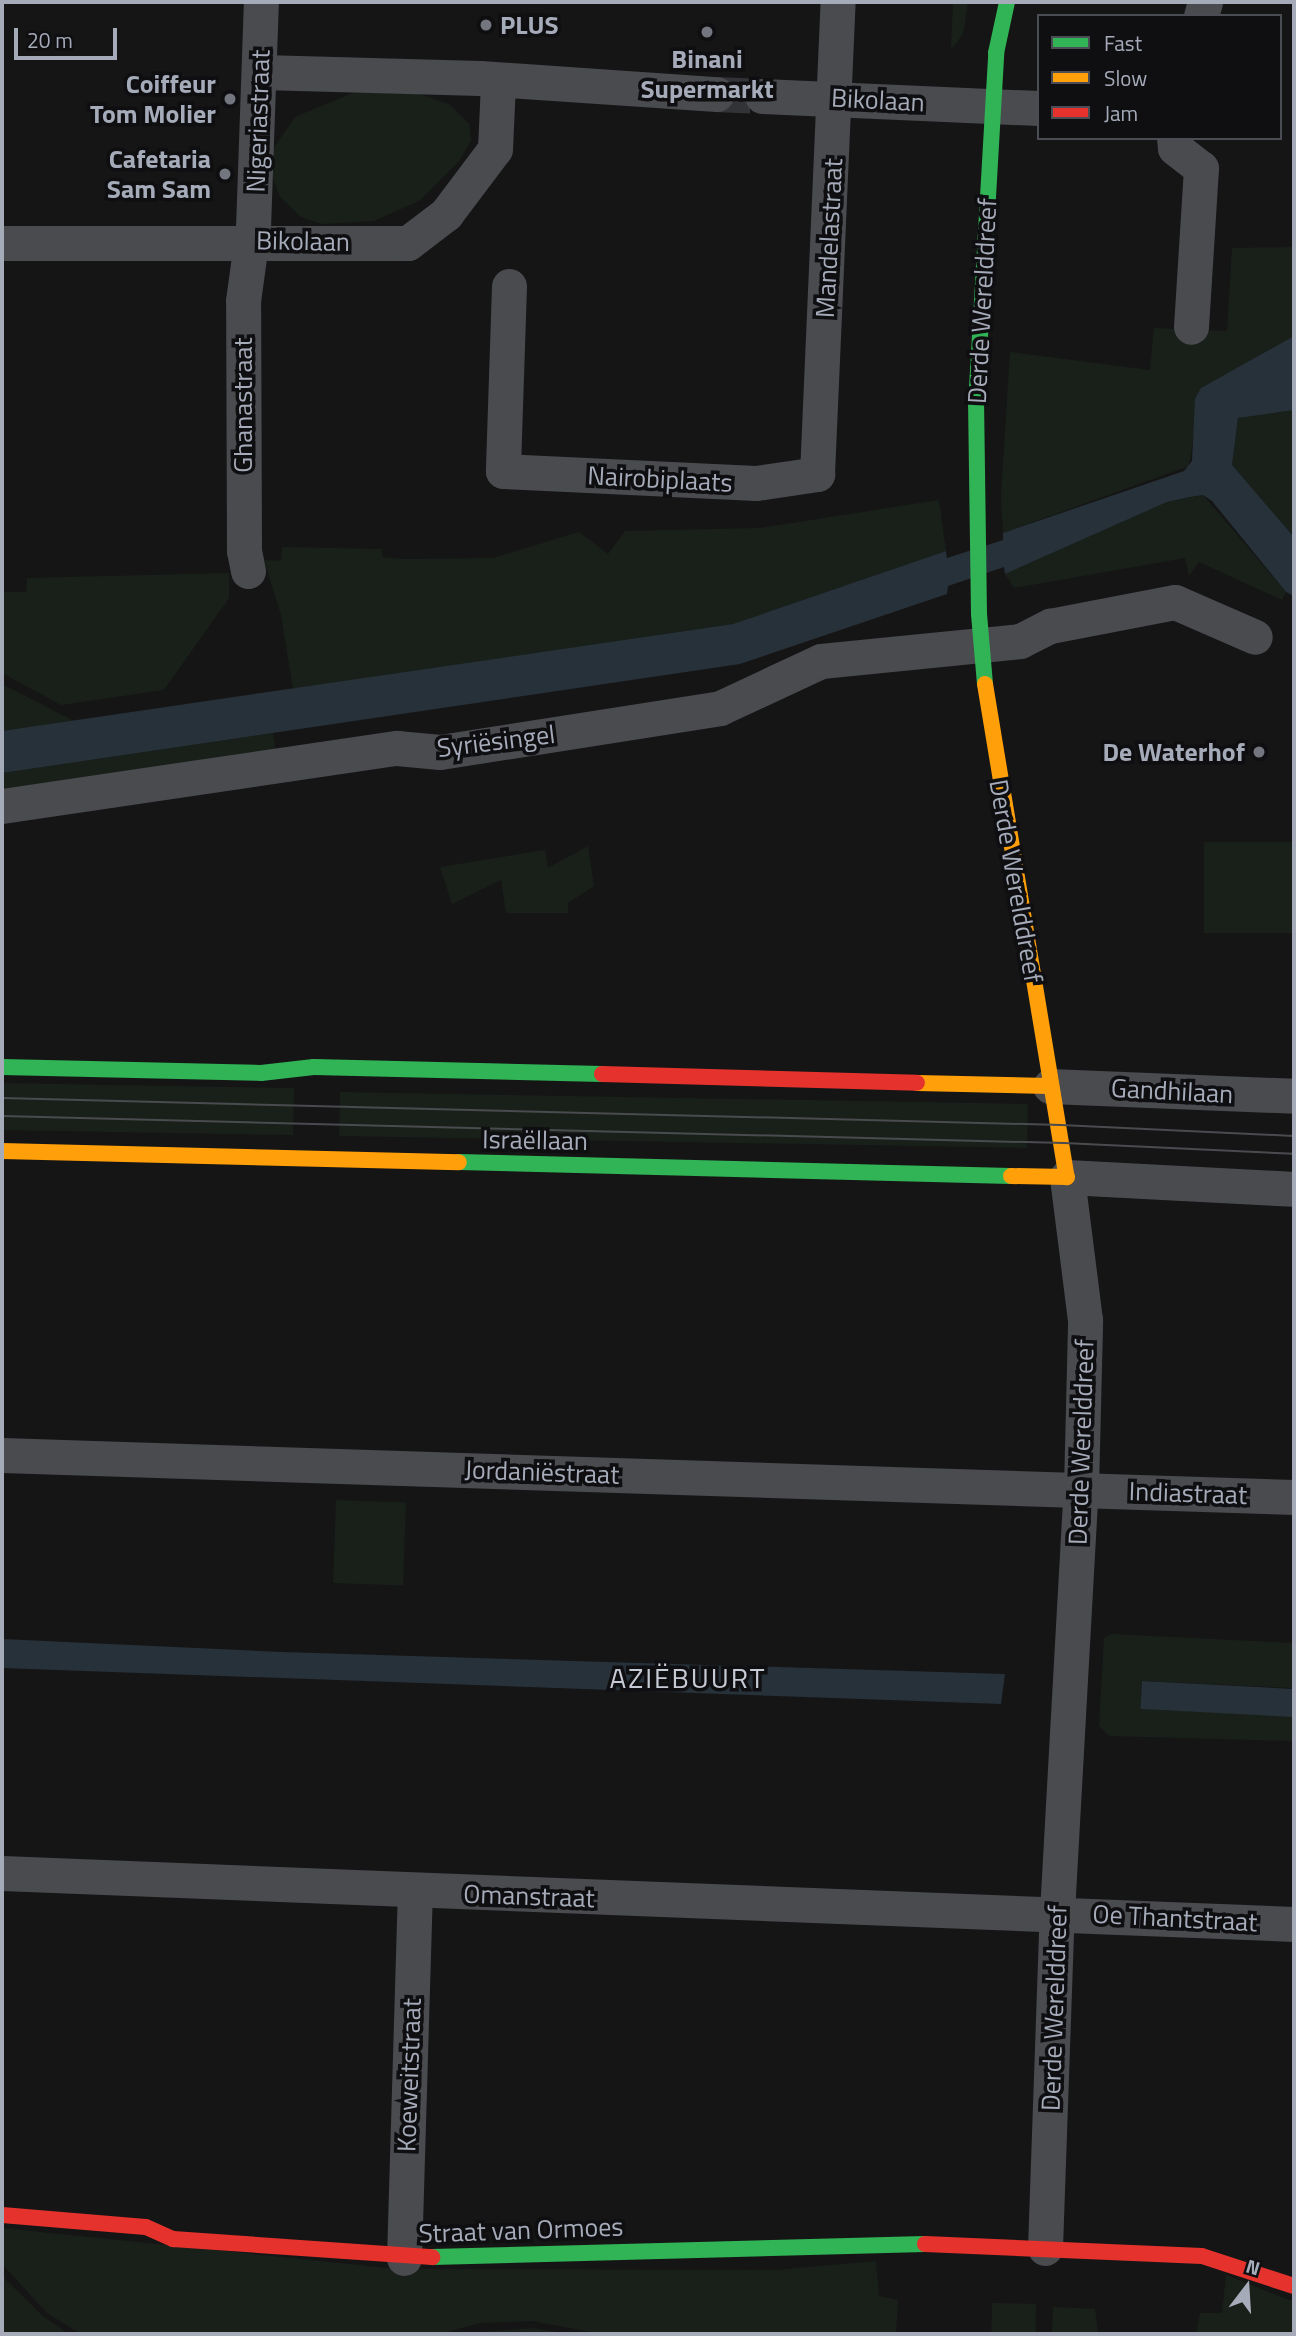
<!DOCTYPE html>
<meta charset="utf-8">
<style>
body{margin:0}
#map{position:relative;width:1296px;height:2336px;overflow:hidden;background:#151516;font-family:"Titillium Web",sans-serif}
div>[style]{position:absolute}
.green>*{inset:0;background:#19201a;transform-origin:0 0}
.water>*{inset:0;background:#273139;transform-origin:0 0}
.street-tunnel>*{height:35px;margin-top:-17.5px;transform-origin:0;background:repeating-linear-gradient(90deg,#323336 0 35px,transparent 0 53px)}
.street>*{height:35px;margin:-17.5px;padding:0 17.5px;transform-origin:17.5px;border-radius:17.5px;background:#494b4f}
.fast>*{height:16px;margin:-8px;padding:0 8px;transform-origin:8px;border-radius:8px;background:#30b455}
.slow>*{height:16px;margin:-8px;padding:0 8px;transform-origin:8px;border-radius:8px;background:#ff9f0a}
.jam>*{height:16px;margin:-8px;padding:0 8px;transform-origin:8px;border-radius:8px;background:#e5322d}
.tram>*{height:2px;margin:-1px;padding:0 1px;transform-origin:1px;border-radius:1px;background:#494b4e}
.dots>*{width:19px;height:19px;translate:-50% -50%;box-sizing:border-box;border:4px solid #0f0f12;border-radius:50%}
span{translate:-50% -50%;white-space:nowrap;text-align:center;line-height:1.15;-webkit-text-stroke:7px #0f0f12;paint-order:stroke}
.poi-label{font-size:26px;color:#a5abb8;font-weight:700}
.left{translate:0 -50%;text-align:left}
.right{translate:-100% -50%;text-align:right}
.street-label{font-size:26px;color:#a5abb8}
.neighbourhood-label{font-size:28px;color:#c6cad4;letter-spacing:2px}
.frame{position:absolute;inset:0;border:4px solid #a5abb8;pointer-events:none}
.legend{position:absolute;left:1037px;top:14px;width:245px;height:126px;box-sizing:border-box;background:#0f0f12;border:2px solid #4b4d54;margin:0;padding:9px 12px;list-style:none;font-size:21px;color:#a5abb8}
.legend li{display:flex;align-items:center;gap:14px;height:35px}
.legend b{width:35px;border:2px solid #4b4d54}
.north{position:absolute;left:1212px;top:2252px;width:70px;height:70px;-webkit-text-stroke:5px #0f0f12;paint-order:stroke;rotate:17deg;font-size:19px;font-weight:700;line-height:28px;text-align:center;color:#a5abb8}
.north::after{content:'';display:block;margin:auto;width:24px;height:32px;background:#a5abb8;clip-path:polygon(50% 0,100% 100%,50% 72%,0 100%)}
.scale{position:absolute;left:14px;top:28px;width:103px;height:32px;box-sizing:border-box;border:4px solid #a5abb8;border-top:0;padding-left:9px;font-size:21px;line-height:24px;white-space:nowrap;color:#a5abb8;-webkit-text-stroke:5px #0f0f12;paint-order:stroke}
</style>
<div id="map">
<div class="green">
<i style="clip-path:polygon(953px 2px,968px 2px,963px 34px,951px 50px)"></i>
<i style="clip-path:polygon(355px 92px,419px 94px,449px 104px,469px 124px,471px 140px,460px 160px,419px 201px,374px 221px,321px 224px,301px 217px,280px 197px,272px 176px,273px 149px,295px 117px)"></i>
<i style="clip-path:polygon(1294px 247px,1294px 336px,1201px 388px,1189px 466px,1003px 533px,1001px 496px,1010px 352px,1150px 370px,1154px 328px,1227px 331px,1232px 248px)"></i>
<i style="clip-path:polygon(1294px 410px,1294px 537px,1232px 465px,1238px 418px)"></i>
<i style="clip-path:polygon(1203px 495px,1286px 592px,1282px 600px,1199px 562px,1189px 576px,1185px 558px,1014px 588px,1005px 574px,1167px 502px)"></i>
<i style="clip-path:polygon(939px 500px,946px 551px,733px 624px,293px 689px,281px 615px,264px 560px,281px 561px,282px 547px,382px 549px,382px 557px,404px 559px,493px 558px,579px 532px,608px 554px,625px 531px,760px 528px)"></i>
<i style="clip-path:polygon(229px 573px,229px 598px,164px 690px,61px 705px,2px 673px,2px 592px,26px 592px,27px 578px)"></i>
<i style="clip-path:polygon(2px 684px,74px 721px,2px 731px)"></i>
<i style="clip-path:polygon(273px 733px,276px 753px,2px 790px,2px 773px)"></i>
<i style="left:1204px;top:842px;width:90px;height:91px"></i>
<i style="clip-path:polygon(588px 846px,594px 886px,568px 903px,568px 913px,506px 913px,501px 880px,452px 904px,440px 867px,545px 850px,548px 868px)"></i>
<i style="left:2px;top:1083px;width:292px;height:47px;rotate:1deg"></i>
<i style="left:340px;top:1092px;width:688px;height:44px;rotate:1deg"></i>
<i style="left:336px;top:1500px;width:70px;height:83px;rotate:2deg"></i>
<i style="clip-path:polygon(1112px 1634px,1294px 1643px,1294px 1688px,1142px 1681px,1141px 1695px,1142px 1709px,1294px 1716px,1294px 1741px,1109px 1736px,1099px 1726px,1104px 1638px)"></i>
<i style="clip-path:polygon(2px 2228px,397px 2269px,776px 2270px,876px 2261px,879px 2296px,898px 2300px,896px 2334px,602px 2334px,532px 2321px,480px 2323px,440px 2334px,81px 2334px,47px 2313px,2px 2264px)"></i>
<i style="clip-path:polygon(1226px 2275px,1294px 2302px,1294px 2334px,1196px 2334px,1200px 2313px,1222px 2313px)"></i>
<i style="clip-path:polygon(2px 2276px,44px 2317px,69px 2334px,2px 2334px)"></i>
<i style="left:992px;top:2303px;width:44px;height:31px;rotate:1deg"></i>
<i style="clip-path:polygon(1053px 2307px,1095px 2309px,1098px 2334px,1052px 2334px)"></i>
<i style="clip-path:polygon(533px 2328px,569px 2334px,472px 2334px,480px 2332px)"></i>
</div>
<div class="water">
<i style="clip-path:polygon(1294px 336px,1294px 410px,1238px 418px,1232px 465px,1294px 537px,1294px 596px,1286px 592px,1212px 501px,1203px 495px,1190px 497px,1167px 502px,1005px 574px,1004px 567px,948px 586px,947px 594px,740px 664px,2px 773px,2px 731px,733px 624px,946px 551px,947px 558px,1003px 540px,1003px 533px,1184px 471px,1192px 461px,1195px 399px,1201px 388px)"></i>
<i style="clip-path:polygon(2px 1639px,282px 1652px,1005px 1674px,1001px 1704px,2px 1668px)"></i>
<i style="left:1142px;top:1681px;width:152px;height:28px;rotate:3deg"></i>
</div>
<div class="street-tunnel">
<i style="left:716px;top:94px;width:46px;rotate:2.5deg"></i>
</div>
<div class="street">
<i style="left:1201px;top:16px;width:15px;rotate:-74deg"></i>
<i style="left:262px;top:72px;width:218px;rotate:1.6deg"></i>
<i style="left:480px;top:78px;width:237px;rotate:3.9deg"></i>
<i style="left:762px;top:96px;width:277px;rotate:2.5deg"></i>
<i style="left:1174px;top:138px;width:10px;rotate:84deg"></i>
<i style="left:1175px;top:148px;width:33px;rotate:38deg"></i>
<i style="left:1201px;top:168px;width:159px;rotate:93.6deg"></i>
<i style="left:2px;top:243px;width:406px"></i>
<i style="left:408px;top:243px;width:48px;rotate:-37.3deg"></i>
<i style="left:446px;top:214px;width:81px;rotate:-53deg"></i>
<i style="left:495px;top:149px;width:67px;rotate:-87.4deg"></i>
<i style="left:509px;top:286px;width:185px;rotate:91.9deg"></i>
<i style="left:503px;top:471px;width:253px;rotate:2.7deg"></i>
<i style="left:756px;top:483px;width:62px;rotate:-8.4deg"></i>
<i style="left:817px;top:474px;width:472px;rotate:-87.5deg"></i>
<i style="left:248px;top:571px;width:20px;rotate:-101deg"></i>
<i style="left:244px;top:551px;width:250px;rotate:-90.2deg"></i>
<i style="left:243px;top:301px;width:74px;rotate:-82.2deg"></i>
<i style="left:253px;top:228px;width:226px;rotate:-88deg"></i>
<i style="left:2px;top:806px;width:399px;rotate:-8.4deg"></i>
<i style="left:397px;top:748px;width:43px;rotate:5.3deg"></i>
<i style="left:440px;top:752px;width:283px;rotate:-8.9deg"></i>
<i style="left:720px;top:708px;width:111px;rotate:-25deg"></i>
<i style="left:821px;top:661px;width:200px;rotate:-5.7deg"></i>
<i style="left:1020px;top:641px;width:34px;rotate:-27deg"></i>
<i style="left:1050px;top:626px;width:127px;rotate:-10.9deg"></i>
<i style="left:1175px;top:602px;width:87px;rotate:23.6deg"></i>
<i style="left:1050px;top:1086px;width:244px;rotate:2.3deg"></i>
<i style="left:2px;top:1455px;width:1293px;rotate:1.86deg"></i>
<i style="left:2px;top:1873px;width:1293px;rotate:2.26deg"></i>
<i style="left:1045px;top:2248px;width:336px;rotate:-88deg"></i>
<i style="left:1057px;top:1912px;width:424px;rotate:-86.8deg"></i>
<i style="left:1081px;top:1489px;width:169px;rotate:-88.6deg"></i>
<i style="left:1085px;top:1320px;width:144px;rotate:-97.2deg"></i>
<i style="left:1067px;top:1177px;width:227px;rotate:3deg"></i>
<i style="left:404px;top:2258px;width:365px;rotate:-88.3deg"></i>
</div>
<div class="fast">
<i style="left:985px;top:684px;width:70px;rotate:-94.9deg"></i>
<i style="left:979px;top:614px;width:209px;rotate:-90.8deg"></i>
<i style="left:976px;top:405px;width:353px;rotate:-86.7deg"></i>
<i style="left:996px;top:53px;width:52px;rotate:-77.8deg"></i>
<i style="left:2px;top:1067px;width:259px;rotate:1.3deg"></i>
<i style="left:261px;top:1073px;width:53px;rotate:-6.5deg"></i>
<i style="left:314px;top:1067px;width:288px;rotate:1.4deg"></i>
<i style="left:459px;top:1162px;width:552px;rotate:1.45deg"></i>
<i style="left:432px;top:2257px;width:493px;rotate:-1.5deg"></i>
</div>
<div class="slow">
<i style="left:985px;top:684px;width:500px;rotate:80.6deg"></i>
<i style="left:1067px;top:1177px;width:56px;rotate:-179deg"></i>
<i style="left:917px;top:1083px;width:133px;rotate:1.3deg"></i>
<i style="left:2px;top:1151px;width:457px;rotate:1.4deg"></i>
</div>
<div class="jam">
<i style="left:602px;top:1074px;width:315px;rotate:1.6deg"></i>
<i style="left:2px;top:2215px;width:144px;rotate:4.8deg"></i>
<i style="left:146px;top:2227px;width:30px;rotate:24deg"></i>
<i style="left:173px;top:2239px;width:260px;rotate:4deg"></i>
<i style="left:925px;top:2244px;width:277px;rotate:2.5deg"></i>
<i style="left:1202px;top:2256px;width:97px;rotate:18.1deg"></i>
</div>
<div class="tram">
<i style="left:2px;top:1098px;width:1059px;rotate:1.46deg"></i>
<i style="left:1061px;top:1125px;width:233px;rotate:2.7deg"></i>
<i style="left:2px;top:1116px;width:1062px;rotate:1.46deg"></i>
<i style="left:1064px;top:1143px;width:230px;rotate:2.7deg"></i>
</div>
<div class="dots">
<i style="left:486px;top:25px;background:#73767f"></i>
<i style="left:707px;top:32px;background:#73767f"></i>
<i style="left:230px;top:99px;background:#73767f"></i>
<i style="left:225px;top:174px;background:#73767f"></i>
<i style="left:1259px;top:752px;background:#73767f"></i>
</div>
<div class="poi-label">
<span class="left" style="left:500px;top:25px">PLUS</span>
<span style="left:707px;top:74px">Binani<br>Supermarkt</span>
<span class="right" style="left:216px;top:99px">Coiffeur<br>Tom Molier</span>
<span class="right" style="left:211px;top:174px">Cafetaria<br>Sam Sam</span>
<span class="right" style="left:1245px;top:752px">De Waterhof</span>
</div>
<div class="street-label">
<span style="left:878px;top:100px;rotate:3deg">Bikolaan</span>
<span style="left:258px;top:121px;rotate:-88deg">Nigeriastraat</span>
<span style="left:829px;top:238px;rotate:-87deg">Mandelastraat</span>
<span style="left:303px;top:241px;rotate:1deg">Bikolaan</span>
<span style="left:982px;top:301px;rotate:-87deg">Derde Werelddreef</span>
<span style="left:243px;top:405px;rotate:-90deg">Ghanastraat</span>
<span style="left:660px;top:479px;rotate:3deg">Nairobiplaats</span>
<span style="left:496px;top:741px;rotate:-7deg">Syriësingel</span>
<span style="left:1016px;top:881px;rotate:80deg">Derde Werelddreef</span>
<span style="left:1172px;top:1091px;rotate:3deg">Gandhilaan</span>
<span style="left:535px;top:1140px;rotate:1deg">Israëllaan</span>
<span style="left:1081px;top:1442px;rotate:-88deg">Derde Werelddreef</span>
<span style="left:542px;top:1472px;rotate:2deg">Jordaniëstraat</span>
<span style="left:1188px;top:1493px;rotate:2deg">Indiastraat</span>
<span style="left:529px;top:1896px;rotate:2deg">Omanstraat</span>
<span style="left:1175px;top:1918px;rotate:3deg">Oe Thantstraat</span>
<span style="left:1054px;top:2008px;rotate:-88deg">Derde Werelddreef</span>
<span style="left:409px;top:2075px;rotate:-88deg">Koeweitstraat</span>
<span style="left:521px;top:2230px;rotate:-2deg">Straat van Ormoes</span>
</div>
<div class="neighbourhood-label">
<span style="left:688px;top:1678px">AZIËBUURT</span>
</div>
<div class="frame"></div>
<ul class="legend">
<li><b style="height:9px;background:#30b455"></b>Fast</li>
<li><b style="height:9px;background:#ff9f0a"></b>Slow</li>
<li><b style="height:9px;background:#e5322d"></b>Jam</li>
</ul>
<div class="north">N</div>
<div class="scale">20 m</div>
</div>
